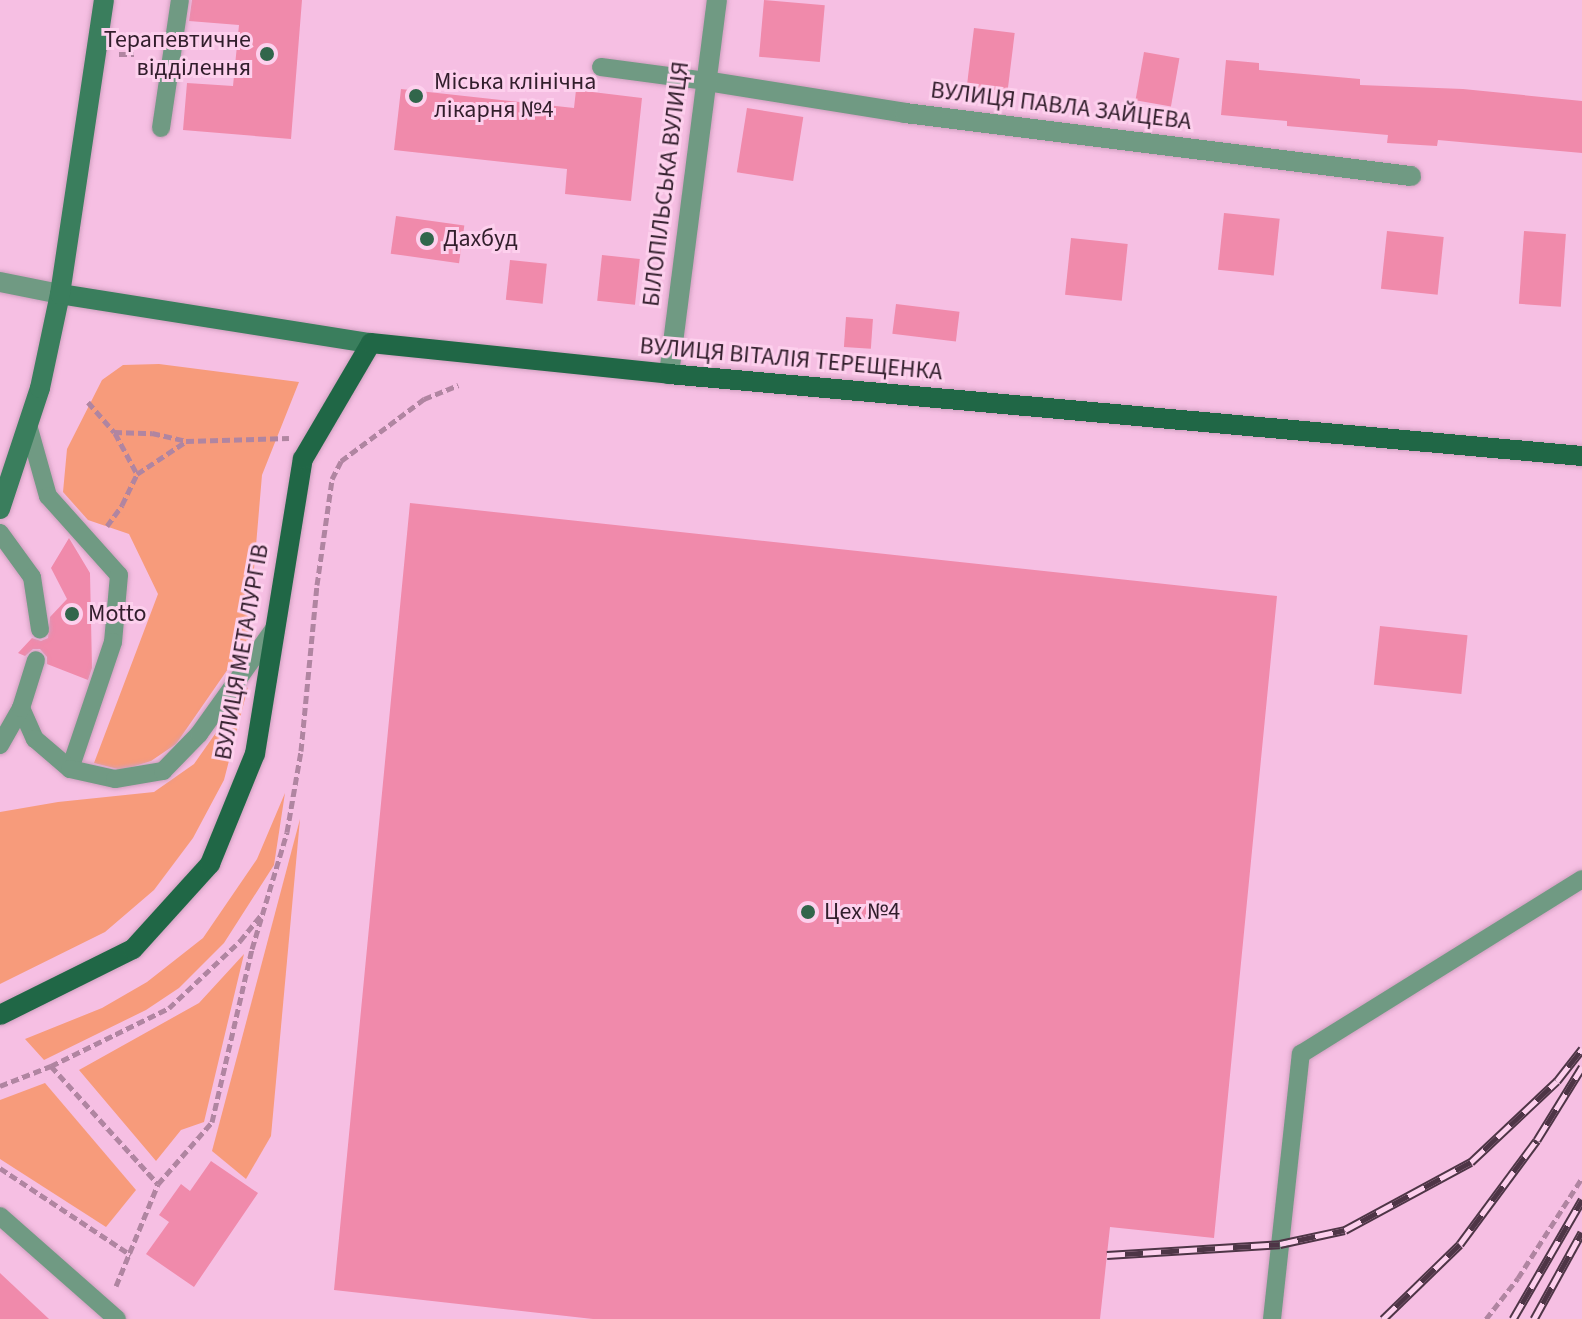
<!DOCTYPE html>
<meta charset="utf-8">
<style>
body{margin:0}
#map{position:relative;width:1582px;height:1319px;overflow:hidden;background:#f6bfe3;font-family:"Source Sans 3",sans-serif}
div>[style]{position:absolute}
.green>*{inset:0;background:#f79b7b}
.building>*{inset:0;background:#f08aab;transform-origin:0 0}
.path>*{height:5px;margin-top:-2.5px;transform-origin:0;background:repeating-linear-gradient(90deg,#b085a1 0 8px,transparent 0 12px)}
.roads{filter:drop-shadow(0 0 2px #cf9fbe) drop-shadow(0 0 2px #cf9fbe)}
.service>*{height:18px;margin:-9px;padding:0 9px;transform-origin:9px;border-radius:9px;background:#709a83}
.minor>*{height:20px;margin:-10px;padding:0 10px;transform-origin:10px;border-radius:10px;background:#709a83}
.secondary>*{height:20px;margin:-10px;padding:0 10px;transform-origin:10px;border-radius:10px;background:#3a7e5d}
.primary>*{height:20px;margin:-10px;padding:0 10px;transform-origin:10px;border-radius:10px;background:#206746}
.rail>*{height:9px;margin-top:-4.5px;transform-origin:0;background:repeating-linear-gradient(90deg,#fdd0ed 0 18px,#4e3546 0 36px);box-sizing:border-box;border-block:2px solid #4e3546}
.dots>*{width:22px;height:22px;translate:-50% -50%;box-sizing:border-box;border:4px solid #fdd0ed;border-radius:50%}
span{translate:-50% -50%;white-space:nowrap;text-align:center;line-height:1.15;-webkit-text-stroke:6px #fdd0ed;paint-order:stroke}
.poi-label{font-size:24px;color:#321e2c}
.right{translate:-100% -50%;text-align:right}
.left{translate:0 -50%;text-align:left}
.street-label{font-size:24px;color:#321e2c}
</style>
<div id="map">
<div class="green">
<i style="clip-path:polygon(159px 364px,299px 382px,262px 475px,248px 640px,176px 744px,151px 761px,122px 770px,94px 763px,158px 594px,129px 534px,88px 520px,63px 492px,67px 449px,102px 380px,123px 365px)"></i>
<i style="clip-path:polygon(248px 687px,224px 780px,193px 838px,154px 890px,105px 932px,0 984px,0 812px,58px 802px,154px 792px,194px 764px)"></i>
<i style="clip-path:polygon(285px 793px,274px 865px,224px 943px,179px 988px,146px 1010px,44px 1060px,25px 1039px,102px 1008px,147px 982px,203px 938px,257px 859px)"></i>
<i style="clip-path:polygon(300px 819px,271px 1136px,246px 1179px,212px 1151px)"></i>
<i style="clip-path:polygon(244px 954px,204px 1122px,181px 1130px,156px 1161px,79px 1070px,199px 1003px)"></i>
<i style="clip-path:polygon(45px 1083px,136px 1190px,106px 1227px,0 1159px,0 1100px)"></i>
</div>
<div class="building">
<i style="clip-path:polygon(192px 0,302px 0,291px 139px,183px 130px,187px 83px,233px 86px,239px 25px,189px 21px)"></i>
<i style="left:764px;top:0;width:61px;height:57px;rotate:5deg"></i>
<i style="left:974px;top:28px;width:41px;height:59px;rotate:7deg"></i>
<i style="left:1144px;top:52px;width:36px;height:49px;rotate:10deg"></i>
<i style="clip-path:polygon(1226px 60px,1259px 63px,1259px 70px,1360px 79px,1360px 85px,1463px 89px,1582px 101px,1582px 153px,1438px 140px,1437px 146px,1387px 143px,1388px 135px,1287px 126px,1287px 121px,1221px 115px)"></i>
<i style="clip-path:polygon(401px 89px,574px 108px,576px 90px,642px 98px,631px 201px,565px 194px,567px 169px,394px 150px)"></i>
<i style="left:747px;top:108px;width:57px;height:65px;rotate:9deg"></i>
<i style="left:1224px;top:213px;width:56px;height:57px;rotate:6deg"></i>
<i style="left:396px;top:216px;width:69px;height:38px;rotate:8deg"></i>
<i style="left:1387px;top:231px;width:57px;height:58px;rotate:6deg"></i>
<i style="left:1524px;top:231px;width:42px;height:73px;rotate:4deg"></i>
<i style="left:1071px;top:238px;width:57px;height:57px;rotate:6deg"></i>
<i style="left:602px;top:255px;width:38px;height:46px;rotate:6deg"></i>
<i style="left:510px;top:260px;width:37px;height:40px;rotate:6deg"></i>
<i style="left:896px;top:304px;width:64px;height:30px;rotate:7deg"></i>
<i style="left:846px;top:317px;width:27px;height:30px;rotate:4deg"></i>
<i style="clip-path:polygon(410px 503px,1277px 596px,1214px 1238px,1110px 1227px,1100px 1319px,593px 1319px,334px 1290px)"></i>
<i style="clip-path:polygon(69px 538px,90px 573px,92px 668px,88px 680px,47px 664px,47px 657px,40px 649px,33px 649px,25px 656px,18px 653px,32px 638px,41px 641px,48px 638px,50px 617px,67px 599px,51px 568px)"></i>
<i style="left:1380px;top:626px;width:88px;height:59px;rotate:6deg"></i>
<i style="clip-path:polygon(211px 1161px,258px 1193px,194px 1287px,146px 1254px,169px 1222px,159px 1215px,181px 1184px,190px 1191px)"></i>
<i style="clip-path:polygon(0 1273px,49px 1319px,0 1319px)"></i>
</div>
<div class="path">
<i style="left:119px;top:54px;width:15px"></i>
<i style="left:88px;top:402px;width:40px;rotate:49deg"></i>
<i style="left:114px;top:432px;width:38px;rotate:2deg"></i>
<i style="left:152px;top:433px;width:35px;rotate:13deg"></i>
<i style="left:186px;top:441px;width:103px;rotate:-1.7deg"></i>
<i style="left:115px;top:433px;width:47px;rotate:61.8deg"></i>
<i style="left:107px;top:526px;width:26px;rotate:-54deg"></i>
<i style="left:122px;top:505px;width:34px;rotate:-64deg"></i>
<i style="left:137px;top:474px;width:58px;rotate:-33.7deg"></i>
<i style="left:51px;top:1066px;width:159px;rotate:47.8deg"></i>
<i style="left:0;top:1086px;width:55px;rotate:-21.4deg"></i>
<i style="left:51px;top:1066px;width:131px;rotate:-26.2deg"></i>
<i style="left:169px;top:1008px;width:98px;rotate:-43.3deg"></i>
<i style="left:240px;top:941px;width:35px;rotate:-51deg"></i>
<i style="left:0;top:1168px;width:157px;rotate:33.6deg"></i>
<i style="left:116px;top:1286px;width:110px;rotate:-67.6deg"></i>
<i style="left:158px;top:1184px;width:82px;rotate:-48.9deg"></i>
<i style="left:212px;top:1122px;width:178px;rotate:-77deg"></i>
<i style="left:252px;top:949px;width:122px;rotate:-73.3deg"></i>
<i style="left:287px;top:832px;width:82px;rotate:-80.2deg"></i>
<i style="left:301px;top:751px;width:167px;rotate:-84.5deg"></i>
<i style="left:317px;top:585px;width:107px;rotate:-81.9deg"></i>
<i style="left:332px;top:479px;width:20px;rotate:-63deg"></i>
<i style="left:341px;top:461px;width:104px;rotate:-36.8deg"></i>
<i style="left:424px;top:399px;width:37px;rotate:-22deg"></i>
<i style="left:1486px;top:1319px;width:52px;rotate:-52deg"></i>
<i style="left:1518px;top:1278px;width:119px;rotate:-57.4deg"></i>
</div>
<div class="roads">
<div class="service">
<i style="left:601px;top:67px;width:106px;rotate:7.6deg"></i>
<i style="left:161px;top:128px;width:129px;rotate:-81.6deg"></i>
<i style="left:28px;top:425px;width:74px;rotate:74.3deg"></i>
<i style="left:48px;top:496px;width:106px;rotate:48.1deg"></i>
<i style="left:119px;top:575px;width:67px;rotate:95.1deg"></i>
<i style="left:113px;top:642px;width:134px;rotate:108.7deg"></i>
<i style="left:0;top:533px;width:54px;rotate:54deg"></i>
<i style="left:32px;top:577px;width:53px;rotate:81.3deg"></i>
<i style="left:21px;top:708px;width:34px;rotate:66deg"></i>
<i style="left:35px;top:739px;width:46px;rotate:40.6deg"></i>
<i style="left:70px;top:769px;width:46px;rotate:12.5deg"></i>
<i style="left:115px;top:779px;width:49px;rotate:-9.5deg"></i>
<i style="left:163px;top:771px;width:52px;rotate:-45.8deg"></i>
<i style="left:199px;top:734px;width:133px;rotate:-54.5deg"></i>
<i style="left:0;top:745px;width:43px;rotate:-60.4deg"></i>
<i style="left:21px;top:708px;width:50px;rotate:-72.6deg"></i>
<i style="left:0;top:1216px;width:156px;rotate:41.4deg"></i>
<i style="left:1272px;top:1319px;width:267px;rotate:-83.8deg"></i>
<i style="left:1301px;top:1054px;width:331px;rotate:-31.9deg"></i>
</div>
<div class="minor">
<i style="left:706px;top:81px;width:202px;rotate:9.1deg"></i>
<i style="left:905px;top:113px;width:510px;rotate:7.1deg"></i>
<i style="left:0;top:282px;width:61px;rotate:11.3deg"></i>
<i style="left:669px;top:374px;width:377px;rotate:-82.7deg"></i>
</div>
<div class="secondary">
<i style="left:60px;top:294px;width:315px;rotate:9deg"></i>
<i style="left:0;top:509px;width:127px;rotate:-71.7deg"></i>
<i style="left:40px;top:388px;width:96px;rotate:-78deg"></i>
<i style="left:60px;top:294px;width:297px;rotate:-81.5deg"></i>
</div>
<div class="primary">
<i style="left:0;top:1015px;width:148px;rotate:-26.4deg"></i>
<i style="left:133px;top:949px;width:115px;rotate:-47.8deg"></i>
<i style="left:210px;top:864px;width:119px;rotate:-67.8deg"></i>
<i style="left:255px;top:754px;width:299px;rotate:-80.8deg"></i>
<i style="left:303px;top:459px;width:134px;rotate:-59.6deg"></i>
<i style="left:371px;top:343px;width:300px;rotate:5.9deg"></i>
<i style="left:669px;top:374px;width:917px;rotate:5.13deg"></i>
</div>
</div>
<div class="rail">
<i style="left:1107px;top:1255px;width:173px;rotate:-3.6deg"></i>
<i style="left:1280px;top:1244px;width:66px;rotate:-12.2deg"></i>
<i style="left:1345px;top:1230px;width:143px;rotate:-28.4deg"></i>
<i style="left:1471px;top:1162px;width:118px;rotate:-43.3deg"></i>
<i style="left:1557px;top:1081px;width:41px;rotate:-52deg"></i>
<i style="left:1383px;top:1319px;width:107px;rotate:-44.2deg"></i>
<i style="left:1460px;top:1244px;width:129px;rotate:-53.5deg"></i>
<i style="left:1537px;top:1140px;width:86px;rotate:-58.3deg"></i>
<i style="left:1513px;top:1319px;width:138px;rotate:-59.9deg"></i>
<i style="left:1534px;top:1319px;width:99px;rotate:-61.1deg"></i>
</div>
<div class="dots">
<i style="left:267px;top:54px;background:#31664b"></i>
<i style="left:416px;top:96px;background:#31664b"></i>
<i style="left:427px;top:239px;background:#31664b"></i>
<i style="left:72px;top:614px;background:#31664b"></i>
<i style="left:808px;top:912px;background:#31664b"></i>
</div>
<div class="poi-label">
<span class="right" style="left:251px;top:54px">Терапевтичне<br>відділення</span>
<span class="left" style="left:434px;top:96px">Міська клінічна<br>лікарня №4</span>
<span class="left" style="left:443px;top:239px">Дахбуд</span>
<span class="left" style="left:88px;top:614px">Motto</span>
<span class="left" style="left:824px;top:912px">Цех №4</span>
</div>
<div class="street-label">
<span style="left:1061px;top:106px;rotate:7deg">ВУЛИЦЯ ПАВЛА ЗАЙЦЕВА</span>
<span style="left:666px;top:184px;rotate:-83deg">БІЛОПІЛЬСЬКА ВУЛИЦЯ</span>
<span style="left:791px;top:359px;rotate:5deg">ВУЛИЦЯ ВІТАЛІЯ ТЕРЕЩЕНКА</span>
<span style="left:242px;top:652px;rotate:-80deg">ВУЛИЦЯ МЕТАЛУРГІВ</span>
</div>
</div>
